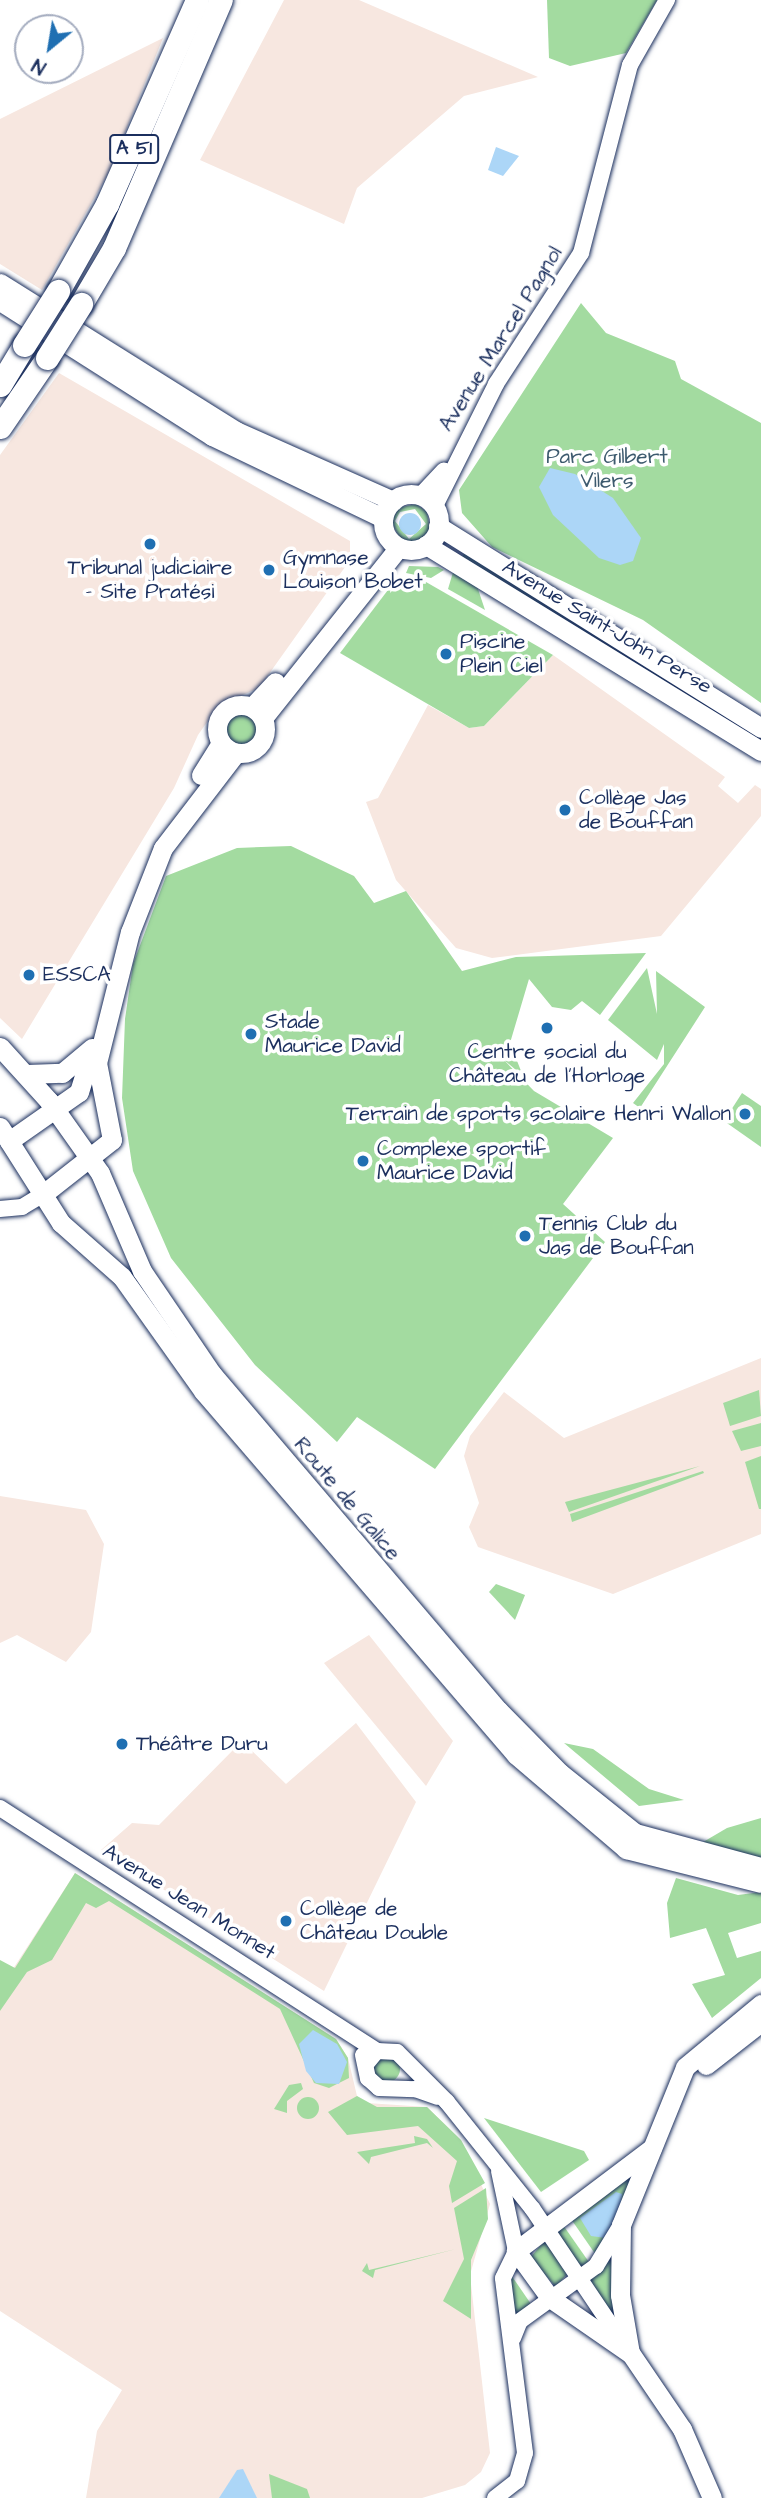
<!DOCTYPE html>
<meta charset="utf-8">
<style>
body{margin:0}
#map{position:relative;width:761px;height:2498px;overflow:hidden;background:#fff;font-family:"Architects Daughter",sans-serif}
div>[style]{position:absolute}
.built>*{inset:0;background:#f7e7e0}
.green>*{inset:0;background:#a3dba0;transform-origin:0 0}
.round{border-radius:50%}
.water>*{inset:0;background:#acd6f7}
.roads{filter:drop-shadow(0 0 2px #1b2f5e) drop-shadow(0 0 2px #1b2f5e)}
.minor>*{height:16px;margin:-8px;padding:0 8px;transform-origin:8px;border-radius:8px;background:#fff}
.major>*{height:19px;margin:-9.5px;padding:0 9.5px;transform-origin:9.5px;border-radius:9.5px;background:#fff}
.major>.ring{margin:-9.5px;padding:0;box-sizing:content-box;background:none;border:19px solid #fff;border-radius:50%}
.highway>*{height:23px;margin:-11.5px;padding:0 11.5px;transform-origin:11.5px;border-radius:11.5px;background:#fff}
.bridges{filter:drop-shadow(0 0 2px #1b2f5e) drop-shadow(0 0 2px #1b2f5e)}
.highway-bridge>*{height:23px;margin:-11.5px;padding:0 11.5px;transform-origin:11.5px;border-radius:11.5px;background:#fff}
.dots>*{width:19px;height:19px;translate:-50% -50%;box-sizing:border-box;border:4px solid #fff;border-radius:50%}
span{translate:-50% -50%;white-space:nowrap;text-align:center;line-height:1.15;-webkit-text-stroke:7px #fff;paint-order:stroke}
.shield-label span{padding:2px 5px;background:#fff;border:2px solid;border-radius:5px;-webkit-text-stroke-width:0}
.shield-label{font-size:19px;color:#1b2f5e;font-weight:700}
.street-label{font-size:21px;color:#1b2f5e}
.park-label{font-size:21px;color:#3d5a6e}
.poi-label{font-size:21px;color:#1b2f5e}
.left{translate:0 -50%;text-align:left}
.right{translate:-100% -50%;text-align:right}
.north{position:absolute;left:14px;top:14px;width:70px;height:70px;box-sizing:border-box;background:#fff;border:2px solid #a4acbf;border-radius:50%;rotate:210deg;font-size:19px;font-weight:700;line-height:28px;text-align:center;color:#1b2f5e}
.north::after{content:'';display:block;margin:auto;width:24px;height:32px;background:#1f6fb2;clip-path:polygon(50% 0,100% 100%,50% 72%,0 100%)}
</style>
<div id="map">
<div class="built">
<i style="clip-path:polygon(284px 0,359px 0,538px 77px,464px 96px,357px 188px,344px 224px,200px 160px)"></i>
<i style="clip-path:polygon(163px 38px,109px 172px,42px 290px,0 264px,0 119px)"></i>
<i style="clip-path:polygon(59px 373px,350px 541px,350px 560px,259px 688px,219px 705px,198px 735px,174px 788px,22px 1039px,0 1018px,0 455px)"></i>
<i style="clip-path:polygon(553px 655px,725px 777px,718px 786px,738px 803px,755px 785px,761px 789px,761px 816px,661px 936px,492px 958px,456px 948px,396px 880px,366px 802px,378px 798px,428px 705px,469px 728px,484px 726px)"></i>
<i style="clip-path:polygon(761px 1358px,761px 1534px,613px 1594px,478px 1547px,469px 1527px,479px 1503px,464px 1456px,470px 1436px,504px 1392px,564px 1438px)"></i>
<i style="clip-path:polygon(0 1496px,86px 1510px,104px 1544px,91px 1632px,66px 1662px,17px 1635px,0 1643px)"></i>
<i style="clip-path:polygon(369px 1635px,453px 1741px,426px 1786px,324px 1663px)"></i>
<i style="clip-path:polygon(356px 1723px,416px 1802px,324px 1991px,101px 1850px,132px 1823px,159px 1825px,238px 1745px,244px 1743px,286px 1784px)"></i>
<i style="clip-path:polygon(75px 1873px,336px 2039px,348px 2058px,357px 2096px,367px 2103px,427px 2107px,461px 2140px,490px 2204px,470px 2275px,490px 2453px,481px 2472px,465px 2485px,422px 2498px,86px 2498px,97px 2431px,122px 2390px,0 2311px,0 1989px)"></i>
</div>
<div class="green">
<i style="clip-path:polygon(547px 0,657px 0,626px 53px,570px 66px,549px 58px)"></i>
<i style="clip-path:polygon(581px 303px,606px 333px,675px 361px,681px 379px,761px 423px,761px 703px,643px 620px,492px 547px,462px 513px,459px 490px)"></i>
<i style="clip-path:polygon(evenodd,416px 504px,427px 512px,430px 530px,416px 543px,403px 543px,390px 520px,397px 508px,416px 504px,415px 509px,426px 524px,409px 539px,395px 521px,400px 512px,415px 509px)"></i>
<i style="left:467px;top:549px;width:346px;height:11px;rotate:32deg"></i>
<i style="clip-path:polygon(409px 566px,438px 567px,444px 570px,431px 578px,406px 573px)"></i>
<i style="clip-path:polygon(454px 569px,476px 583px,485px 610px,448px 589px)"></i>
<i style="clip-path:polygon(408px 580px,426px 582px,553px 655px,484px 726px,469px 728px,340px 653px,391px 586px)"></i>
<i class="round" style="left:221px;top:711px;width:38px;height:38px"></i>
<i style="clip-path:polygon(291px 846px,354px 876px,374px 903px,406px 891px,462px 971px,516px 957px,646px 953px,600px 1015px,582px 1001px,571px 1010px,552px 1007px,529px 979px,510px 1043px,523px 1076px,503px 1059px,534px 1091px,613px 1138px,563px 1204px,605px 1242px,435px 1469px,357px 1417px,337px 1442px,255px 1365px,171px 1258px,133px 1171px,122px 1098px,125px 1019px,133px 964px,166px 876px,237px 848px)"></i>
<i style="clip-path:polygon(647px 968px,657px 1014px,656px 971px,705px 1007px,640px 1108px,633px 1103px,664px 1064px,664px 1044px,657px 1060px,608px 1020px)"></i>
<i style="clip-path:polygon(742px 1093px,761px 1106px,761px 1147px,724px 1121px)"></i>
<i style="clip-path:polygon(759px 1390px,761px 1416px,730px 1426px,723px 1403px)"></i>
<i style="clip-path:polygon(761px 1423px,761px 1446px,741px 1451px,732px 1431px)"></i>
<i style="clip-path:polygon(761px 1456px,761px 1509px,759px 1509px,745px 1462px)"></i>
<i style="clip-path:polygon(700px 1466px,569px 1512px,565px 1502px)"></i>
<i style="clip-path:polygon(703px 1471px,704px 1473px,572px 1522px,570px 1514px)"></i>
<i style="clip-path:polygon(496px 1584px,525px 1595px,515px 1620px,489px 1592px)"></i>
<i style="clip-path:polygon(564px 1743px,593px 1749px,649px 1789px,684px 1800px,639px 1806px)"></i>
<i style="clip-path:polygon(761px 1818px,761px 1859px,698px 1845px,727px 1828px)"></i>
<i style="clip-path:polygon(75px 1873px,336px 2039px,348px 2058px,349px 2078px,329px 2088px,314px 2083px,280px 2009px,109px 1901px,96px 1908px,86px 1903px,52px 1960px,27px 1972px,0 2011px,0 1960px,15px 1968px)"></i>
<i style="clip-path:polygon(676px 1878px,738px 1895px,761px 1892px,761px 1923px,728px 1933px,737px 1958px,761px 1951px,761px 1978px,712px 2018px,692px 1984px,725px 1975px,706px 1928px,670px 1938px,667px 1903px)"></i>
<i class="round" style="left:374px;top:2056px;width:26px;height:26px"></i>
<i style="clip-path:polygon(301px 2083px,303px 2089px,287px 2101px,287px 2113px,274px 2109px,289px 2085px)"></i>
<i style="clip-path:polygon(357px 2096px,377px 2107px,427px 2107px,461px 2140px,485px 2183px,452px 2203px,449px 2186px,457px 2161px,418px 2126px,347px 2135px,328px 2112px)"></i>
<i class="round" style="left:297px;top:2097px;width:22px;height:22px"></i>
<i style="clip-path:polygon(484px 2118px,584px 2151px,589px 2160px,541px 2192px)"></i>
<i style="clip-path:polygon(414px 2136px,427px 2139px,433px 2148px,427px 2143px,371px 2157px,369px 2164px,357px 2152px,415px 2143px)"></i>
<i style="clip-path:polygon(635px 2173px,598px 2258px,571px 2219px)"></i>
<i style="clip-path:polygon(486px 2188px,488px 2219px,471px 2260px,471px 2319px,443px 2301px,464px 2259px,454px 2208px)"></i>
<i style="left:563px;top:2225px;width:47px;height:11px;rotate:55deg"></i>
<i style="clip-path:polygon(545px 2240px,567px 2274px,556px 2287px,530px 2258px)"></i>
<i style="clip-path:polygon(615px 2241px,620px 2324px,584px 2281px)"></i>
<i style="clip-path:polygon(456px 2249px,375px 2270px,373px 2278px,362px 2271px,367px 2263px,369px 2270px)"></i>
<i style="clip-path:polygon(509px 2272px,531px 2304px,515px 2320px)"></i>
<i style="clip-path:polygon(269px 2474px,307px 2489px,310px 2498px,272px 2498px)"></i>
</div>
<div class="water">
<i style="clip-path:polygon(496px 147px,519px 156px,503px 176px,488px 170px)"></i>
<i style="clip-path:polygon(550px 468px,575px 474px,613px 498px,641px 538px,633px 561px,620px 565px,599px 558px,553px 515px,539px 487px)"></i>
<i class="round" style="left:399px;top:513px;width:22px;height:22px"></i>
<i style="clip-path:polygon(313px 2030px,337px 2044px,347px 2062px,339px 2084px,316px 2083px,306px 2071px,299px 2044px)"></i>
<i style="clip-path:polygon(616px 2192px,622px 2194px,621px 2205px,606px 2238px,591px 2236px,580px 2218px)"></i>
<i style="clip-path:polygon(243px 2469px,257px 2498px,219px 2498px,237px 2470px)"></i>
</div>
<div class="roads">
<div class="minor">
<i style="left:420px;top:496px;width:35px;rotate:-47deg"></i>
<i style="left:434px;top:508px;width:139px;rotate:-63.4deg"></i>
<i style="left:496px;top:384px;width:156px;rotate:-57deg"></i>
<i style="left:581px;top:253px;width:194px;rotate:-75.4deg"></i>
<i style="left:630px;top:65px;width:75px;rotate:-60.4deg"></i>
<i style="left:0;top:1209px;width:22px;rotate:-5deg"></i>
<i style="left:22px;top:1207px;width:23px;rotate:-31deg"></i>
<i style="left:0;top:1808px;width:449px;rotate:32.8deg"></i>
<i style="left:363px;top:2055px;width:24px;rotate:78deg"></i>
<i style="left:368px;top:2078px;width:15px;rotate:42deg"></i>
<i style="left:379px;top:2088px;width:36px;rotate:2deg"></i>
<i style="left:415px;top:2089px;width:24px;rotate:19deg"></i>
<i style="left:366px;top:2064px;width:17px;rotate:-50deg"></i>
<i style="left:377px;top:2051px;width:20px;rotate:3deg"></i>
<i style="left:397px;top:2052px;width:71px;rotate:45deg"></i>
<i style="left:447px;top:2102px;width:136px;rotate:51.3deg"></i>
<i style="left:532px;top:2208px;width:169px;rotate:56.1deg"></i>
<i style="left:513px;top:2338px;width:18px;rotate:-68deg"></i>
<i style="left:520px;top:2321px;width:94px;rotate:-35.9deg"></i>
<i style="left:596px;top:2266px;width:48px;rotate:-58.6deg"></i>
<i style="left:495px;top:2498px;width:28px;rotate:-38deg"></i>
<i style="left:517px;top:2481px;width:29px;rotate:-74deg"></i>
<i style="left:525px;top:2453px;width:176px;rotate:-97.2deg"></i>
<i style="left:503px;top:2278px;width:30px;rotate:-64deg"></i>
<i style="left:516px;top:2251px;width:82px;rotate:-102deg"></i>
</div>
<div class="major">
<i style="left:0;top:283px;width:279px;rotate:32.1deg"></i>
<i style="left:236px;top:431px;width:172px;rotate:24deg"></i>
<i style="left:0;top:301px;width:251px;rotate:32.5deg"></i>
<i style="left:212px;top:436px;width:190px;rotate:25.6deg"></i>
<i class="ring" style="left:383px;top:494px;width:37px;height:37px"></i>
<i style="left:438px;top:526px;width:381px;rotate:32deg"></i>
<i style="left:426px;top:545px;width:393px;rotate:31.6deg"></i>
<i class="ring" style="left:217px;top:705px;width:29px;height:29px"></i>
<i style="left:252px;top:707px;width:34px;rotate:-47deg"></i>
<i style="left:263px;top:718px;width:218px;rotate:-51.5deg"></i>
<i style="left:201px;top:775px;width:38px;rotate:-58deg"></i>
<i style="left:0;top:1047px;width:73px;rotate:47.8deg"></i>
<i style="left:49px;top:1101px;width:88px;rotate:54.7deg"></i>
<i style="left:100px;top:1173px;width:107px;rotate:66.8deg"></i>
<i style="left:142px;top:1271px;width:125px;rotate:55.8deg"></i>
<i style="left:212px;top:1374px;width:441px;rotate:49.6deg"></i>
<i style="left:498px;top:1710px;width:88px;rotate:45.5deg"></i>
<i style="left:560px;top:1773px;width:96px;rotate:38.7deg"></i>
<i style="left:635px;top:1833px;width:131px;rotate:15.1deg"></i>
<i style="left:27px;top:1074px;width:35px;rotate:-2deg"></i>
<i style="left:62px;top:1073px;width:39px;rotate:-40deg"></i>
<i style="left:0;top:1127px;width:114px;rotate:57.6deg"></i>
<i style="left:61px;top:1223px;width:81px;rotate:41.5deg"></i>
<i style="left:122px;top:1277px;width:140px;rotate:54.6deg"></i>
<i style="left:203px;top:1391px;width:480px;rotate:49.3deg"></i>
<i style="left:516px;top:1755px;width:145px;rotate:40.5deg"></i>
<i style="left:626px;top:1849px;width:139px;rotate:14.1deg"></i>
<i style="left:9px;top:1141px;width:85px;rotate:-35deg"></i>
<i style="left:79px;top:1092px;width:39px;rotate:-73deg"></i>
<i style="left:42px;top:1195px;width:89px;rotate:-38.2deg"></i>
<i style="left:112px;top:1140px;width:78px;rotate:-101deg"></i>
<i style="left:97px;top:1063px;width:135px;rotate:-75.9deg"></i>
<i style="left:130px;top:932px;width:90px;rotate:-68.6deg"></i>
<i style="left:163px;top:848px;width:120px;rotate:-52.5deg"></i>
<i style="left:706px;top:2065px;width:70px;rotate:-38deg"></i>
<i style="left:652px;top:2148px;width:171px;rotate:142.9deg"></i>
<i style="left:516px;top:2251px;width:58px;rotate:54.1deg"></i>
<i style="left:550px;top:2298px;width:98px;rotate:34.7deg"></i>
<i style="left:631px;top:2354px;width:91px;rotate:55.8deg"></i>
<i style="left:682px;top:2429px;width:75px;rotate:66.5deg"></i>
<i style="left:630px;top:2353px;width:59px;rotate:-99.8deg"></i>
<i style="left:620px;top:2295px;width:70px;rotate:-89.2deg"></i>
<i style="left:621px;top:2225px;width:170px;rotate:-67.9deg"></i>
<i style="left:685px;top:2067px;width:99px;rotate:-39.7deg"></i>
</div>
<div class="highway">
<i style="left:58px;top:291px;width:100px;rotate:-60.6deg"></i>
<i style="left:107px;top:204px;width:223px;rotate:-66.2deg"></i>
<i style="left:81px;top:304px;width:65px;rotate:-59.5deg"></i>
<i style="left:114px;top:248px;width:270px;rotate:-66.7deg"></i>
<i style="left:0;top:385px;width:47px;rotate:-59deg"></i>
<i style="left:0;top:427px;width:83px;rotate:-55.7deg"></i>
</div>
</div>
<div class="bridges">
<div class="highway-bridge">
<i style="left:24px;top:345px;width:64px;rotate:-57.8deg"></i>
<i style="left:47px;top:358px;width:64px;rotate:-57.8deg"></i>
</div>
</div>
<div class="dots">
<i style="left:150px;top:544px;background:#1f6fb2"></i>
<i style="left:269px;top:570px;background:#1f6fb2"></i>
<i style="left:446px;top:654px;background:#1f6fb2"></i>
<i style="left:565px;top:810px;background:#1f6fb2"></i>
<i style="left:29px;top:975px;background:#1f6fb2"></i>
<i style="left:547px;top:1028px;background:#1f6fb2"></i>
<i style="left:251px;top:1034px;background:#1f6fb2"></i>
<i style="left:745px;top:1114px;background:#1f6fb2"></i>
<i style="left:363px;top:1161px;background:#1f6fb2"></i>
<i style="left:525px;top:1236px;background:#1f6fb2"></i>
<i style="left:122px;top:1744px;background:#1f6fb2"></i>
<i style="left:286px;top:1921px;background:#1f6fb2"></i>
</div>
<div class="shield-label">
<span style="left:134px;top:149px">A 51</span>
</div>
<div class="street-label">
<span style="left:501px;top:339px;rotate:-58deg">Avenue Marcel Pagnol</span>
<span style="left:607px;top:627px;rotate:31deg">Avenue Saint-John Perse</span>
<span style="left:347px;top:1499px;rotate:50deg">Route de Galice</span>
<span style="left:189px;top:1902px;rotate:32deg">Avenue Jean Monnet</span>
</div>
<div class="park-label">
<span style="left:607px;top:469px">Parc Gilbert<br>Vilers</span>
</div>
<div class="poi-label">
<span class="left" style="left:283px;top:570px">Gymnase<br>Louison Bobet</span>
<span style="left:150px;top:580px">Tribunal judiciaire<br>- Site Pratési</span>
<span class="left" style="left:460px;top:654px">Piscine<br>Plein Ciel</span>
<span class="left" style="left:579px;top:810px">Collège Jas<br>de Bouffan</span>
<span class="left" style="left:43px;top:975px">ESSCA</span>
<span class="left" style="left:265px;top:1034px">Stade<br>Maurice David</span>
<span style="left:547px;top:1064px">Centre social du<br>Château de l'Horloge</span>
<span class="right" style="left:731px;top:1114px">Terrain de sports scolaire Henri Wallon</span>
<span class="left" style="left:377px;top:1161px">Complexe sportif<br>Maurice David</span>
<span class="left" style="left:539px;top:1236px">Tennis Club du<br>Jas de Bouffan</span>
<span class="left" style="left:136px;top:1744px">Théâtre Duru</span>
<span class="left" style="left:300px;top:1921px">Collège de<br>Château Double</span>
</div>
<div class="north">N</div>
</div>
